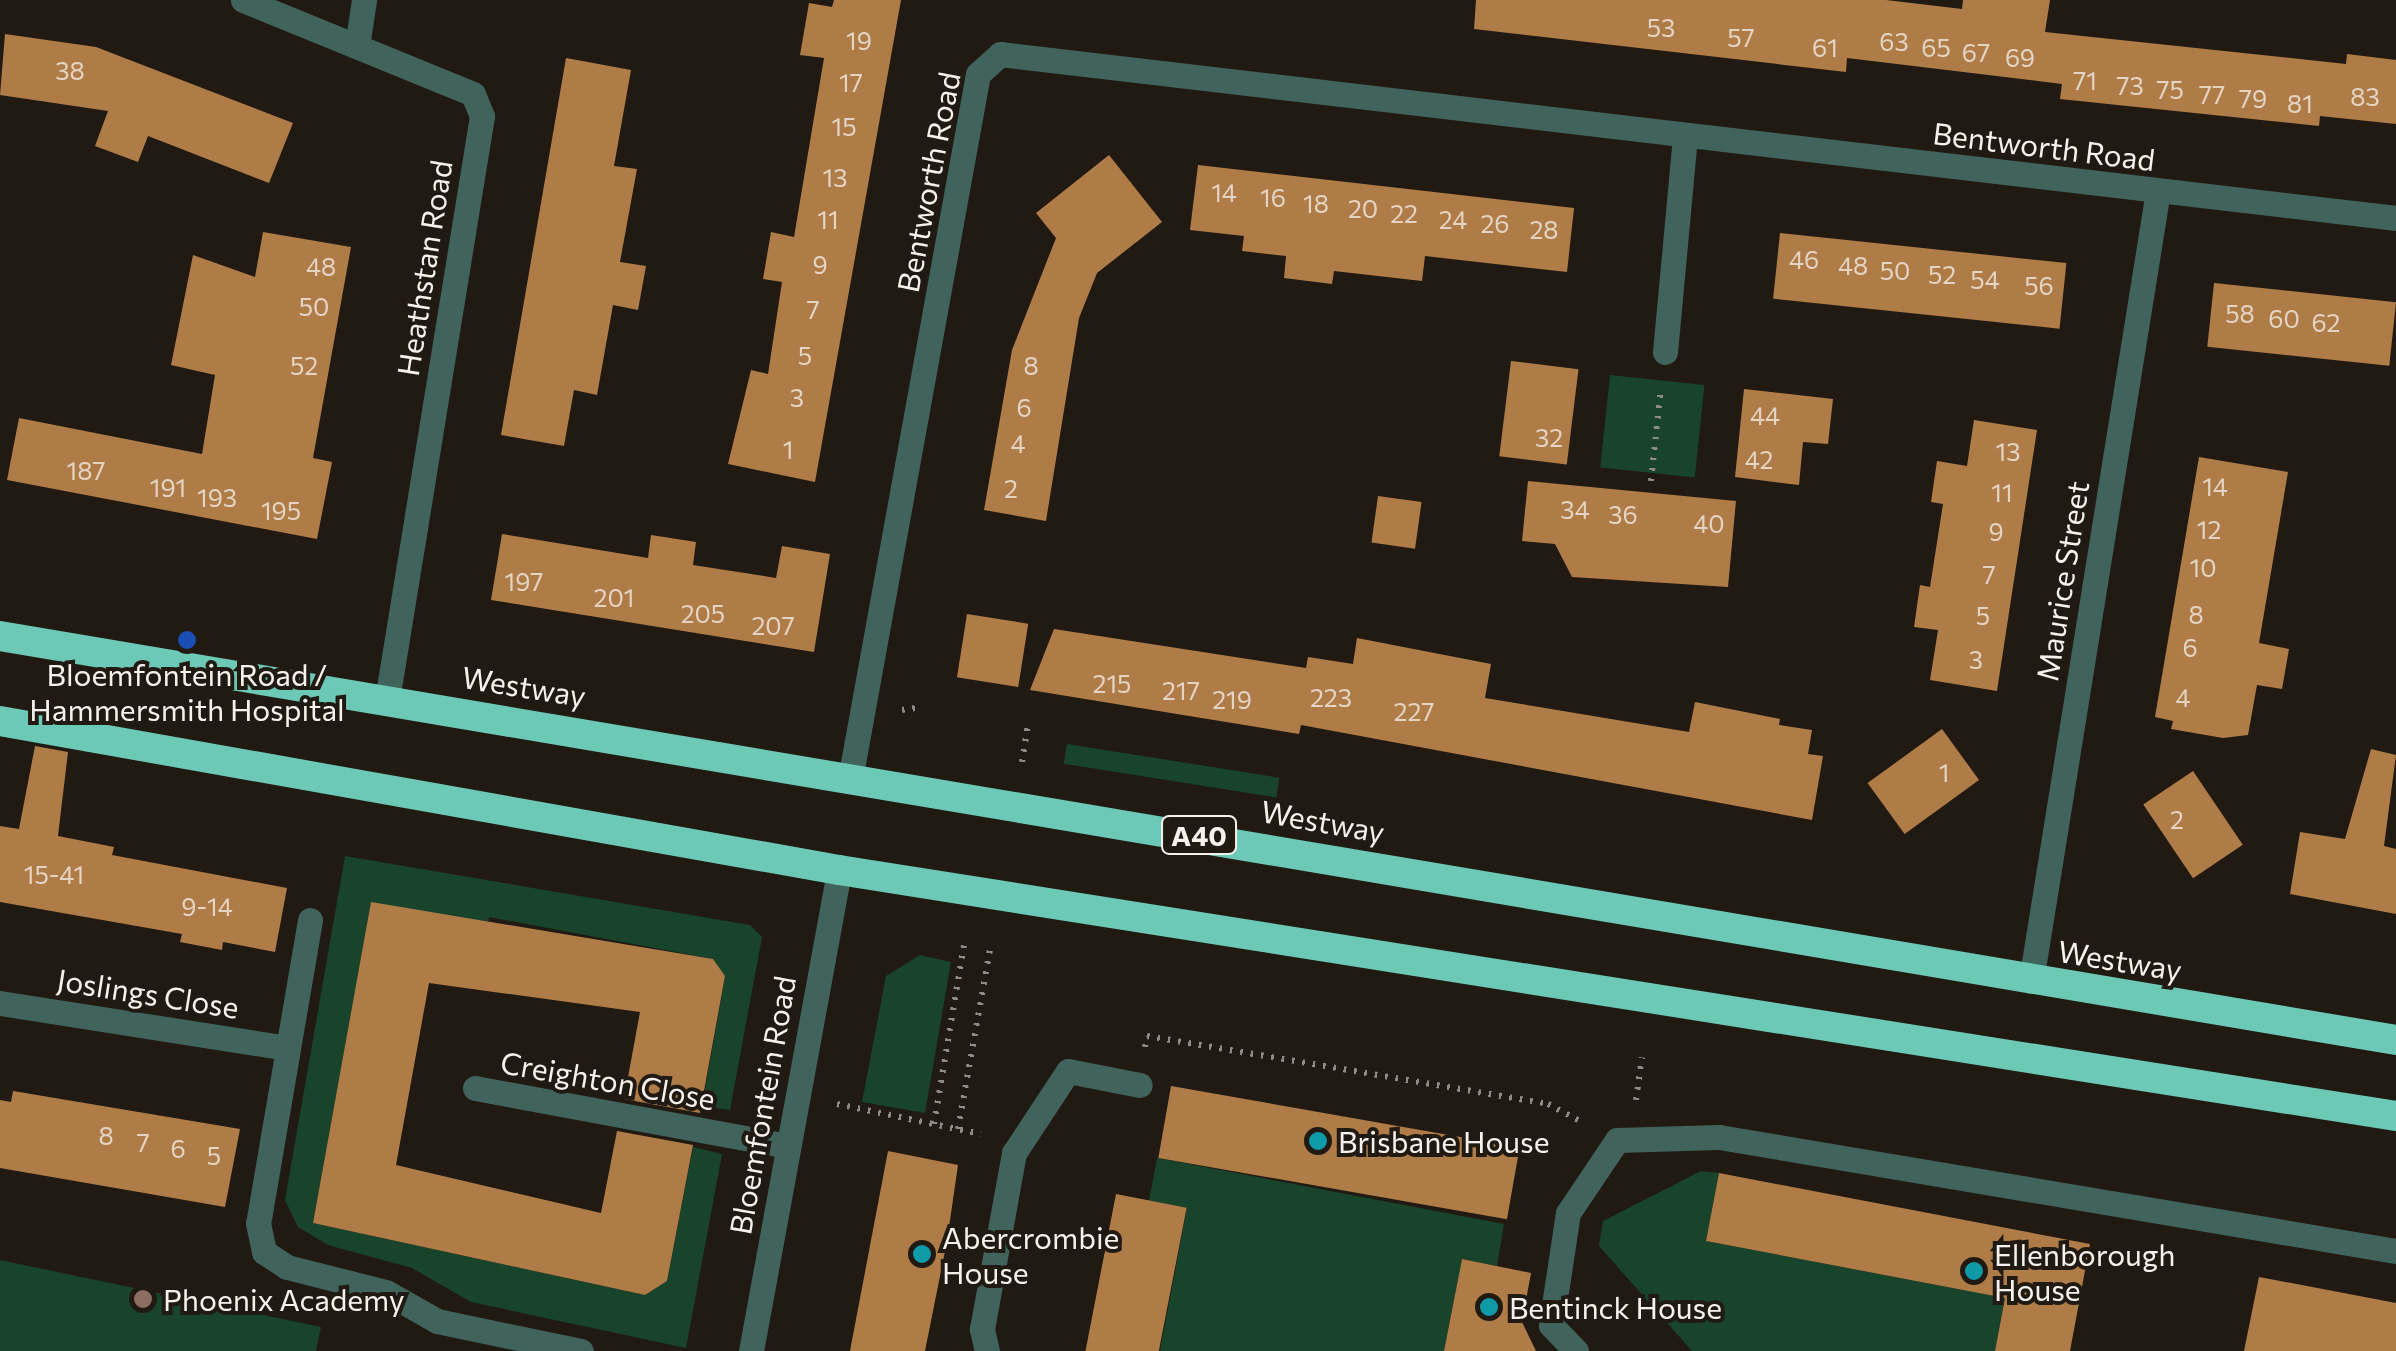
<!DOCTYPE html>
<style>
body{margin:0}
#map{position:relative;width:2396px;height:1351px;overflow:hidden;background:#211a13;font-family:Commissioner,sans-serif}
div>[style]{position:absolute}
.green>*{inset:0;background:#18442b;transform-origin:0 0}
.building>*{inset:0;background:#af7c47;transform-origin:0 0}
.path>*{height:6px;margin-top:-3px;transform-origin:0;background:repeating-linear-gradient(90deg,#918b86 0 2.5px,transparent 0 10.5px)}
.minor>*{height:25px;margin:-12.5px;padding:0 12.5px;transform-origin:12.5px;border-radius:12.5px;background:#40635b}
.highway>*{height:30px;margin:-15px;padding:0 15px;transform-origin:15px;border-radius:15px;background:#6cc9b6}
.dots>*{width:28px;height:28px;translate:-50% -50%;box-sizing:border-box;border:5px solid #211a13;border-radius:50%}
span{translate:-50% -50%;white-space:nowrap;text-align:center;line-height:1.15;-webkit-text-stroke:8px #211a13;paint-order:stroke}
.number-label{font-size:25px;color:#e4d4c4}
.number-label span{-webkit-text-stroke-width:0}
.shield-label span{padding:2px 8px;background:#211a13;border:2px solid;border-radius:8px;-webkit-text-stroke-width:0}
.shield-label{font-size:28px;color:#f6f1ed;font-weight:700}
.street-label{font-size:30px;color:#f6f1ed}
.poi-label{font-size:30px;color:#f6f1ed}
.left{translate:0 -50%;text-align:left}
</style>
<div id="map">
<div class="green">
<i style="left:1610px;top:375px;width:95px;height:93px;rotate:6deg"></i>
<i style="left:1067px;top:744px;width:215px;height:20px;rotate:9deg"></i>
<i style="clip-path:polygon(345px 856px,750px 925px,762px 937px,730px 1110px,702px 1106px,725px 977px,713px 959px,489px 917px,486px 929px,371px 903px,313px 1223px,645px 1295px,667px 1281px,693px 1147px,722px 1154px,686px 1348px,471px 1302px,412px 1268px,328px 1245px,298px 1227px,285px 1200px)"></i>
<i style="clip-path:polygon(920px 955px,951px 962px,925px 1113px,862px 1102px,886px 976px)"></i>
<i style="clip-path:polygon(1157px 1158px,1504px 1224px,1497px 1266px,1462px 1259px,1444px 1351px,1160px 1351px,1187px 1208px,1149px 1201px)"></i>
<i style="clip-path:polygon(1701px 1171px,1719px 1173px,1706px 1241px,2005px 1298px,1995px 1351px,1692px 1351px,1599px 1246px,1603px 1221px)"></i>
<i style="clip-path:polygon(0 1260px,321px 1327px,316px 1351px,0 1351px)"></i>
</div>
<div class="building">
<i style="clip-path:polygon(834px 0,901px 0,815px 482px,728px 464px,751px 370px,768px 374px,782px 282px,763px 279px,771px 232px,794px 237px,824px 58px,800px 55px,809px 3px,832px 7px)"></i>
<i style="clip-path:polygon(1476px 0,1886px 0,1962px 9px,1963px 0,2050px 0,2045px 32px,2346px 64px,2347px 54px,2396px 60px,2396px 124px,2320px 116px,2319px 126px,2060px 99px,2062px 84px,1847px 58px,1846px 72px,1474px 29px)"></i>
<i style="clip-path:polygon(5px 34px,96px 47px,293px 123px,269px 183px,148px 136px,138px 162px,95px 146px,108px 111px,0 95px)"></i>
<i style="clip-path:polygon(566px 58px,631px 70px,614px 166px,637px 169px,620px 262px,646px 266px,638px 310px,613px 305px,597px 395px,574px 390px,564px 446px,501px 435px)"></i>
<i style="clip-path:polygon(1109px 155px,1162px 222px,1097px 273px,1079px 318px,1046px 521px,984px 510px,1012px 350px,1056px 238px,1036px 213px)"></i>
<i style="clip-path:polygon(1198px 165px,1574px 208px,1567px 272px,1425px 256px,1422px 281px,1334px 271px,1332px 284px,1284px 278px,1286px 256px,1242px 251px,1244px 236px,1190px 230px)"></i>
<i style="clip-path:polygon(263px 232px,351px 247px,313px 458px,332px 462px,317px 539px,7px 480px,19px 418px,202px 454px,215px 375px,171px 365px,193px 255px,255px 277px)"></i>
<i style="left:1780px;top:233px;width:288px;height:66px;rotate:6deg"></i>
<i style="left:2214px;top:283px;width:183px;height:64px;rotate:6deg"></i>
<i style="left:1511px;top:361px;width:68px;height:96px;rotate:7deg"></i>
<i style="clip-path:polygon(1744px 389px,1833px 399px,1828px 444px,1803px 442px,1799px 485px,1735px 477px)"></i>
<i style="clip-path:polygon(1974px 420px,2037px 430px,1997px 691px,1930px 680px,1938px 630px,1914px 627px,1920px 585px,1930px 587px,1943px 504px,1931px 502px,1937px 461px,1967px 466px)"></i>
<i style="clip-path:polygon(2199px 457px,2288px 472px,2259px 643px,2289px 649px,2282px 689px,2257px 685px,2248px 735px,2223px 738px,2171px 729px,2173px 721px,2155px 717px)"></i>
<i style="clip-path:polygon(1528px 481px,1736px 501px,1728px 587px,1572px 577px,1555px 544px,1522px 541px)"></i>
<i style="left:1378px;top:496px;width:44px;height:47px;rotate:8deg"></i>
<i style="clip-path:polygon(502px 534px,648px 558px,651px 535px,696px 542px,693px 565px,776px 578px,782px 546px,830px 554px,814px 652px,491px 600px)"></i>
<i style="left:967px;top:614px;width:62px;height:64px;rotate:9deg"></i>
<i style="clip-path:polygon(1054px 629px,1306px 668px,1308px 657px,1353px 664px,1357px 638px,1491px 664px,1485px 698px,1689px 732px,1695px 702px,1780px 719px,1779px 725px,1812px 730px,1808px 754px,1823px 756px,1812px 820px,1301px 725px,1299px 734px,1030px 690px)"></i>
<i style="left:1942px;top:729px;width:63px;height:92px;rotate:54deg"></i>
<i style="clip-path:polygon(35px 746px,68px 752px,58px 836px,114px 847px,112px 855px,287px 888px,275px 952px,223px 942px,222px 950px,180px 942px,182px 934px,0 902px,0 826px,19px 829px)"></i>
<i style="clip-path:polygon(2371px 749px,2396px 755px,2384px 846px,2396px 849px,2396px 914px,2290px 894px,2300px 832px,2345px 839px)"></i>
<i style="left:2193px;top:771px;width:89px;height:60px;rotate:56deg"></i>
<i style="clip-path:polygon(371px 902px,713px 959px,725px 976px,700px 1113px,624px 1099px,640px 1012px,429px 983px,396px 1165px,601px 1213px,617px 1131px,693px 1145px,667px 1281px,645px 1295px,313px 1223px)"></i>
<i style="left:1171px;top:1086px;width:354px;height:73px;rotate:10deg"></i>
<i style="clip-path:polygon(13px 1091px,240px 1129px,225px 1207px,0 1168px,0 1100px,11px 1102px)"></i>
<i style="clip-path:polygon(888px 1151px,958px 1165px,947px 1241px,925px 1351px,850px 1351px)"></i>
<i style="clip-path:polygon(1719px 1173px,2090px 1244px,2070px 1351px,1995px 1351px,2005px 1298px,1706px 1241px)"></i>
<i style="left:1116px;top:1194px;width:72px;height:160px;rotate:11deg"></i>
<i style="clip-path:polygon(1462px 1259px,1531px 1273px,1522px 1322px,1536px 1351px,1444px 1351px)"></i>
<i style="clip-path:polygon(2259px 1277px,2396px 1303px,2396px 1351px,2244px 1351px)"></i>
</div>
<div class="path">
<i style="left:1651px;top:481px;width:94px;rotate:-83.9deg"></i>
<i style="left:902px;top:710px;width:18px;rotate:-9deg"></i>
<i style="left:1022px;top:762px;width:37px;rotate:-81deg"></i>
<i style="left:1145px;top:1047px;width:11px;rotate:-80deg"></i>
<i style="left:1147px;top:1036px;width:407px;rotate:9.6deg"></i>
<i style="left:1548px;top:1104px;width:40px;rotate:28deg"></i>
<i style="left:1636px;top:1100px;width:43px;rotate:-82.1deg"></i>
<i style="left:837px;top:1104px;width:147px;rotate:11.8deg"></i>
<i style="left:934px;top:1124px;width:181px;rotate:-80.5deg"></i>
<i style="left:958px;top:1129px;width:183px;rotate:-79.9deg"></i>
</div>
<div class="minor">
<i style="left:243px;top:0;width:248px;rotate:22.2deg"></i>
<i style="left:473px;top:94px;width:24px;rotate:68deg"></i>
<i style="left:482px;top:116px;width:592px;rotate:99.24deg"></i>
<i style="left:357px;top:46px;width:47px;rotate:-81.3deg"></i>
<i style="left:1665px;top:352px;width:216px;rotate:-84.7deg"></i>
<i style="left:851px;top:774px;width:711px;rotate:-79.72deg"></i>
<i style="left:978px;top:74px;width:30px;rotate:-42deg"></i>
<i style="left:1000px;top:54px;width:1406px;rotate:6.7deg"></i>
<i style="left:310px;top:920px;width:307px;rotate:99.7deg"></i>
<i style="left:258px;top:1223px;width:30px;rotate:78deg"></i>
<i style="left:264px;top:1252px;width:27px;rotate:33deg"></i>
<i style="left:287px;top:1267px;width:102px;rotate:14.2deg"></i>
<i style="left:386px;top:1292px;width:59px;rotate:29.6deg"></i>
<i style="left:437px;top:1321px;width:147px;rotate:11.8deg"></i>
<i style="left:2031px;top:981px;width:800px;rotate:-80.87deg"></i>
<i style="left:0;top:1003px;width:290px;rotate:8.9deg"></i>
<i style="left:475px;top:1088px;width:318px;rotate:10.5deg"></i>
<i style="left:751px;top:1351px;width:489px;rotate:-79.6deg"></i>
<i style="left:987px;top:1351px;width:23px;rotate:-103deg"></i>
<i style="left:982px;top:1329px;width:179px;rotate:-79.7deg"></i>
<i style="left:1014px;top:1153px;width:98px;rotate:-56.6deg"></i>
<i style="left:1068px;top:1071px;width:73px;rotate:11deg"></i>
<i style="left:1576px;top:1351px;width:36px;rotate:-134deg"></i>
<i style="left:1551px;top:1325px;width:113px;rotate:-81.4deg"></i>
<i style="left:1568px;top:1213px;width:88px;rotate:-56.1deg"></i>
<i style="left:1617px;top:1140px;width:102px;rotate:-1.7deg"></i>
<i style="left:1719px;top:1137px;width:687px;rotate:9.56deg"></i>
</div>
<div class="highway">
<i style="left:0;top:636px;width:2430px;rotate:9.57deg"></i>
<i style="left:0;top:721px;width:852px;rotate:10.07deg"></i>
<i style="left:839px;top:870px;width:1576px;rotate:8.98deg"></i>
</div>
<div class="dots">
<i style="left:187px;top:640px;background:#1a4fb4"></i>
<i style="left:1318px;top:1141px;background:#0f9aa8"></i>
<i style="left:922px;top:1254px;background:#0f9aa8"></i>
<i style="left:1974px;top:1271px;background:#0f9aa8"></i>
<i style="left:143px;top:1299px;background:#8d6e63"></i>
<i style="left:1489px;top:1307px;background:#0f9aa8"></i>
</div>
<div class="number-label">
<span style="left:1661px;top:27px">53</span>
<span style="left:1741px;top:37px">57</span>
<span style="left:859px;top:40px">19</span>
<span style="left:1894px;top:41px">63</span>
<span style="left:1825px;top:47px">61</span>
<span style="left:1936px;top:47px">65</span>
<span style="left:1976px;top:52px">67</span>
<span style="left:2020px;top:57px">69</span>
<span style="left:70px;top:70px">38</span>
<span style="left:2085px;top:80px">71</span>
<span style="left:851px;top:82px">17</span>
<span style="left:2130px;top:85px">73</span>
<span style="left:2170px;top:89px">75</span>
<span style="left:2212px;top:94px">77</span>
<span style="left:2365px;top:96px">83</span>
<span style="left:2253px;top:98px">79</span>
<span style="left:2300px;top:103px">81</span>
<span style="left:844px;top:126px">15</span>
<span style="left:835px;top:177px">13</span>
<span style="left:1224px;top:192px">14</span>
<span style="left:1273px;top:197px">16</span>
<span style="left:1316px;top:203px">18</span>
<span style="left:1363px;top:208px">20</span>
<span style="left:1404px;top:213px">22</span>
<span style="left:828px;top:219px">11</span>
<span style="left:1453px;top:219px">24</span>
<span style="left:1495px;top:223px">26</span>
<span style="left:1544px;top:229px">28</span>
<span style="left:1804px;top:259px">46</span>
<span style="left:820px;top:264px">9</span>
<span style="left:1853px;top:265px">48</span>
<span style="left:321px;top:266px">48</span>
<span style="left:1895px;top:270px">50</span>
<span style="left:1942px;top:274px">52</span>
<span style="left:1985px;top:279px">54</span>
<span style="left:2039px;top:285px">56</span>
<span style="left:314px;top:306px">50</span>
<span style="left:813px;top:309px">7</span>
<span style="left:2240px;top:313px">58</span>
<span style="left:2284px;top:318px">60</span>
<span style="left:2326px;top:322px">62</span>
<span style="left:805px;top:355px">5</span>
<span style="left:304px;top:365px">52</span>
<span style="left:1031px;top:365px">8</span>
<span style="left:797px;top:397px">3</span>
<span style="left:1024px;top:407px">6</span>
<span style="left:1765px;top:415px">44</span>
<span style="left:1549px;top:437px">32</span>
<span style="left:1018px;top:443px">4</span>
<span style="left:788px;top:449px">1</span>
<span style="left:2008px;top:451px">13</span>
<span style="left:1759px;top:459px">42</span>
<span style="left:86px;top:470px">187</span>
<span style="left:2215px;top:486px">14</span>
<span style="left:168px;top:487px">191</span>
<span style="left:1011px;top:488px">2</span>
<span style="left:2002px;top:492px">11</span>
<span style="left:217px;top:497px">193</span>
<span style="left:1575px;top:509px">34</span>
<span style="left:281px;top:510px">195</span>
<span style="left:1623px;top:514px">36</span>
<span style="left:1709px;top:523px">40</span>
<span style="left:2209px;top:529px">12</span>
<span style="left:1996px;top:531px">9</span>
<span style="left:2203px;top:567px">10</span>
<span style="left:1989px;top:574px">7</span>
<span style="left:524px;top:581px">197</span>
<span style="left:614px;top:597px">201</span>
<span style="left:703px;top:613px">205</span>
<span style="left:2196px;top:614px">8</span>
<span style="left:1983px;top:615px">5</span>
<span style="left:773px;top:625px">207</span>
<span style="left:2190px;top:647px">6</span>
<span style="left:1976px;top:659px">3</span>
<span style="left:1112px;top:683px">215</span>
<span style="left:1181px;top:690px">217</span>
<span style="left:1331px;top:697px">223</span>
<span style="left:2183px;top:697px">4</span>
<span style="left:1232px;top:699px">219</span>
<span style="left:1414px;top:711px">227</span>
<span style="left:1944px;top:772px">1</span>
<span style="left:2177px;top:819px">2</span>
<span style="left:54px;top:874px">15-41</span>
<span style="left:207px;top:906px">9-14</span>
<span style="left:106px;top:1135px">8</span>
<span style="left:143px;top:1142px">7</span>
<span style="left:178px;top:1148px">6</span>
<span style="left:214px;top:1155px">5</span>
</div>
<div class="shield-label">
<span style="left:1199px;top:835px">A40</span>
</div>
<div class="street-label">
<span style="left:2044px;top:146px;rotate:7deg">Bentworth Road</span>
<span style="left:928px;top:182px;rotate:-79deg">Bentworth Road</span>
<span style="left:424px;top:268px;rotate:-81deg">Heathstan Road</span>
<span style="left:2062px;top:581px;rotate:-81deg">Maurice Street</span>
<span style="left:524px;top:686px;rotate:9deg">Westway</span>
<span style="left:1323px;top:821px;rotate:10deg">Westway</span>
<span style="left:2120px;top:960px;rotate:9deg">Westway</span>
<span style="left:148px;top:993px;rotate:9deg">Joslings Close</span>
<span style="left:608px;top:1080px;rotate:10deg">Creighton Close</span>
<span style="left:762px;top:1105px;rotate:-80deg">Bloemfontein Road</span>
</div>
<div class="poi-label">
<span style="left:187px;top:691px">Bloemfontein Road /<br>Hammersmith Hospital</span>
<span class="left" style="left:1338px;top:1141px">Brisbane House</span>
<span class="left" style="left:942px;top:1254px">Abercrombie<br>House</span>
<span class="left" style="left:1994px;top:1271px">Ellenborough<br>House</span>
<span class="left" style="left:163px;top:1299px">Phoenix Academy</span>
<span class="left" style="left:1509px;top:1307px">Bentinck House</span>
</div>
</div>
